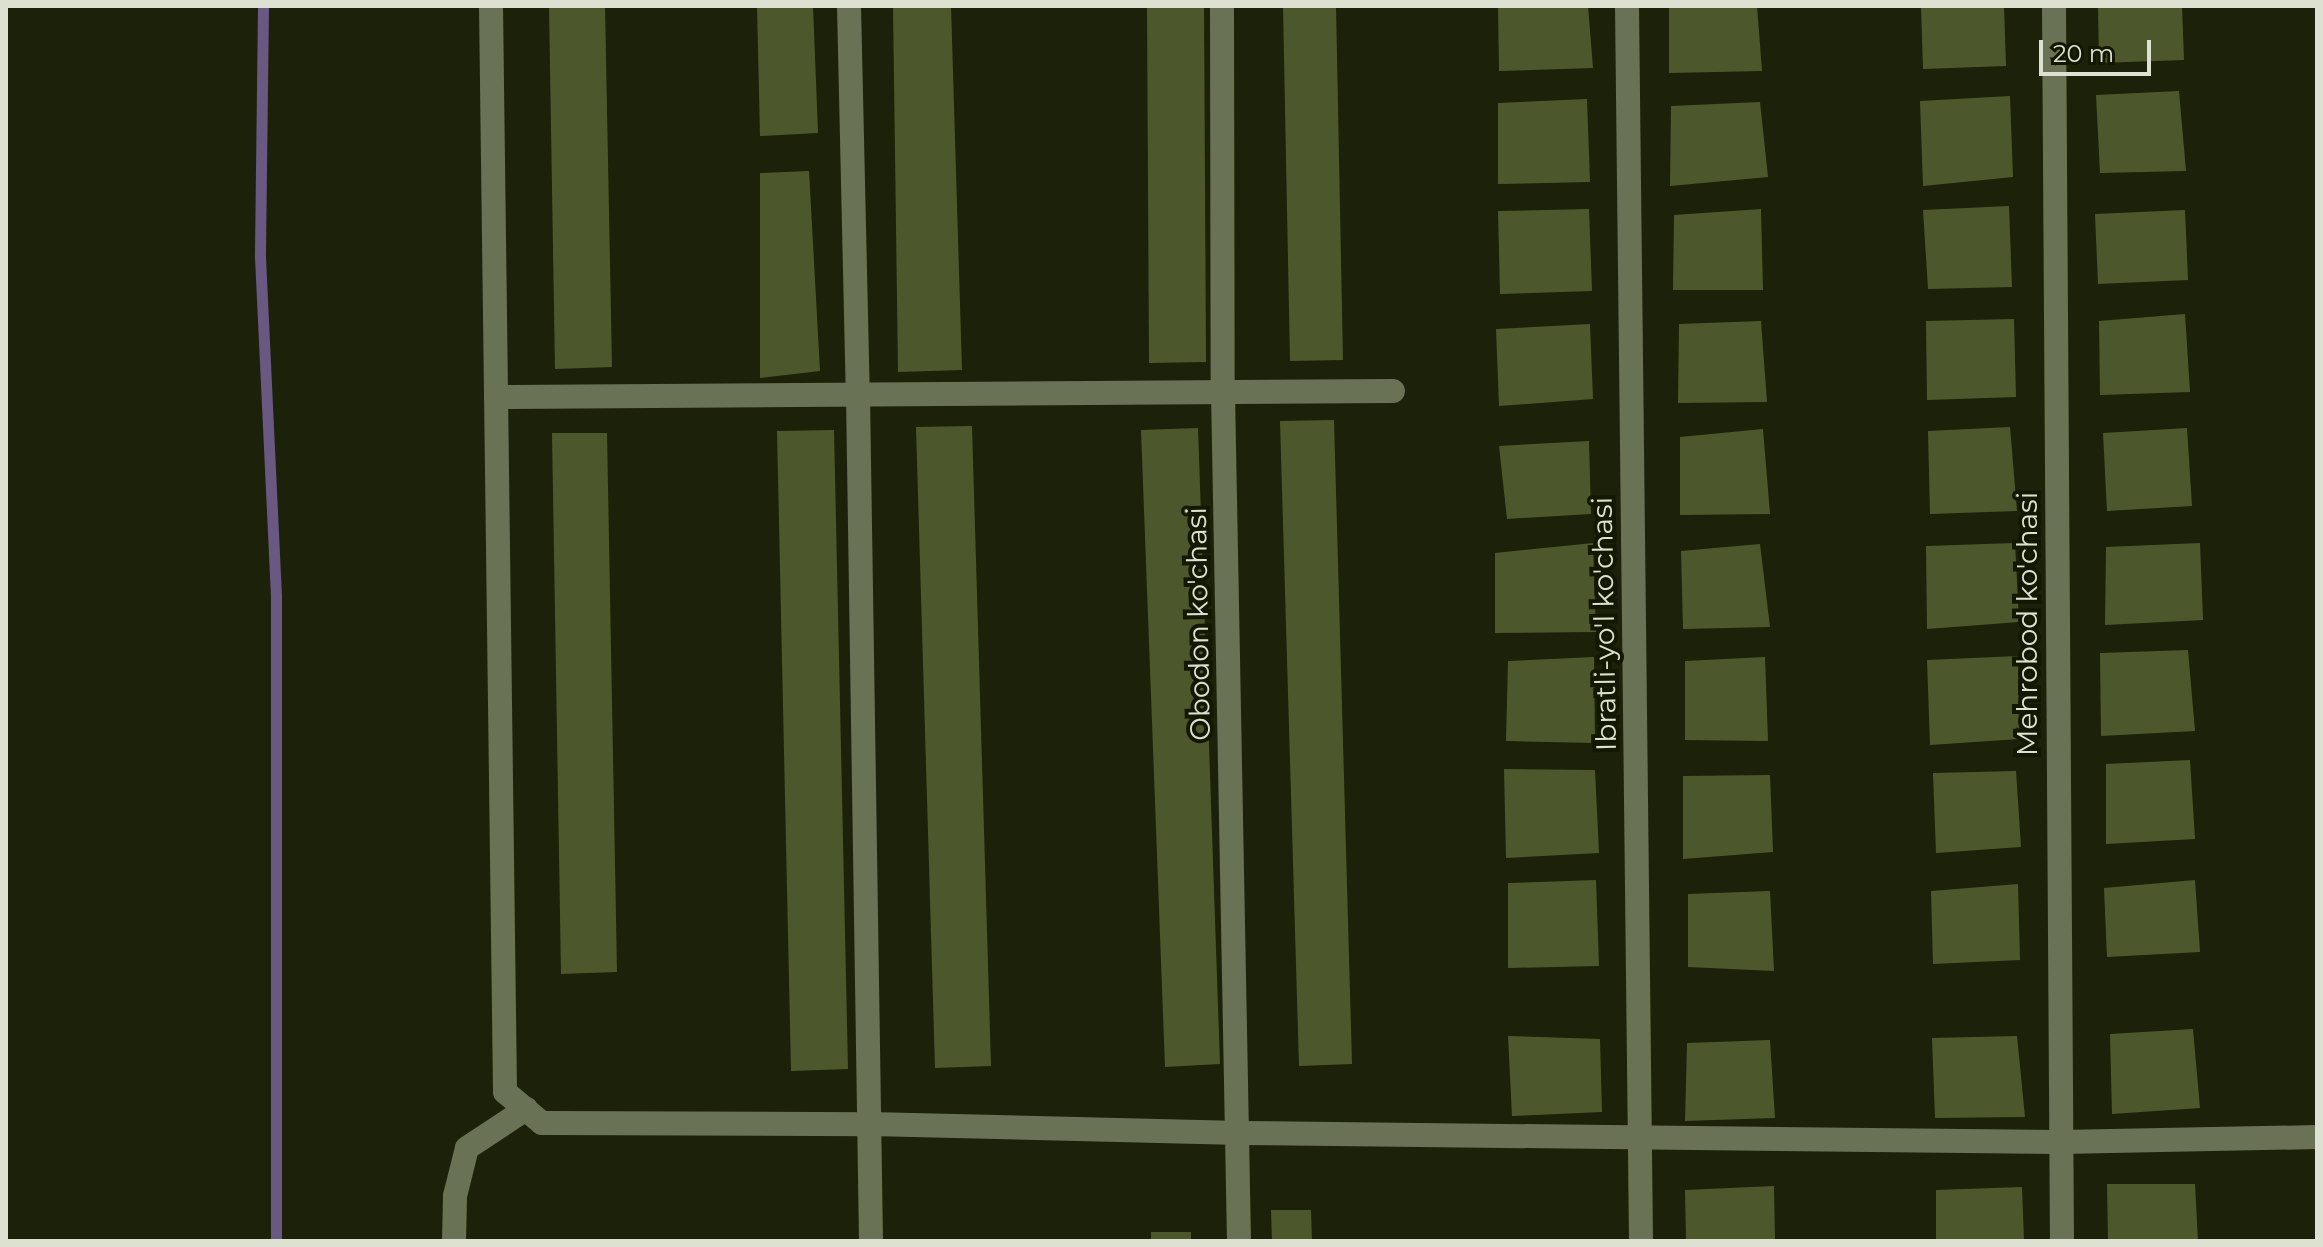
<!DOCTYPE html>
<style>
body{margin:0}
#map{position:relative;width:2323px;height:1247px;overflow:hidden;background:#1b2209;font-family:Montserrat,sans-serif}
div>[style]{position:absolute}
.stream>*{height:11px;margin:-5.5px;padding:0 5.5px;transform-origin:5.5px;border-radius:5.5px;background:#695881}
.building>*{inset:0;background:#4c582c}
.minor>*{height:24px;margin:-12px;padding:0 12px;transform-origin:12px;border-radius:12px;background:#6a7256}
span{translate:-50% -50%;white-space:nowrap;text-align:center;line-height:1.15;-webkit-text-stroke:8px #121802;paint-order:stroke}
.street-label{font-size:28px;color:#dce1d2}
.frame{position:absolute;inset:0;border:8px solid #dce1d2;pointer-events:none}
.scale{position:absolute;left:2039px;top:40px;width:112px;height:36px;box-sizing:border-box;border:4px solid #dce1d2;border-top:0;padding-left:10px;font-size:24px;line-height:28px;white-space:nowrap;color:#dce1d2;-webkit-text-stroke:6px #121802;paint-order:stroke}
</style>
<div id="map">
<div class="stream">
<div style="left:263px;top:6px;width:251px;rotate:90.7deg"></div>
<div style="left:260px;top:257px;width:339px;rotate:87.3deg"></div>
<div style="left:276px;top:596px;width:645px;rotate:90deg"></div>
</div>
<div class="building">
<div style="clip-path:polygon(549px 6px,605px 6px,612px 367px,555px 369px)"></div>
<div style="clip-path:polygon(757px 6px,813px 6px,818px 133px,760px 136px)"></div>
<div style="clip-path:polygon(893px 6px,951px 6px,962px 370px,898px 372px)"></div>
<div style="clip-path:polygon(1147px 6px,1204px 6px,1206px 362px,1149px 363px)"></div>
<div style="clip-path:polygon(1283px 6px,1336px 6px,1343px 360px,1290px 361px)"></div>
<div style="clip-path:polygon(1498px 6px,1588px 6px,1593px 68px,1499px 71px)"></div>
<div style="clip-path:polygon(1669px 6px,1757px 6px,1762px 71px,1669px 73px)"></div>
<div style="clip-path:polygon(1921px 6px,2004px 6px,2006px 66px,1923px 69px)"></div>
<div style="clip-path:polygon(2098px 6px,2182px 6px,2184px 60px,2099px 63px)"></div>
<div style="clip-path:polygon(2179px 91px,2186px 171px,2100px 173px,2096px 95px)"></div>
<div style="clip-path:polygon(2010px 96px,2013px 177px,1923px 186px,1920px 101px)"></div>
<div style="clip-path:polygon(1587px 99px,1590px 182px,1498px 184px,1498px 103px)"></div>
<div style="clip-path:polygon(1760px 102px,1768px 177px,1670px 186px,1671px 106px)"></div>
<div style="clip-path:polygon(809px 171px,820px 371px,760px 378px,760px 173px)"></div>
<div style="clip-path:polygon(2009px 206px,2012px 287px,1928px 289px,1923px 210px)"></div>
<div style="clip-path:polygon(1589px 209px,1592px 291px,1500px 294px,1498px 211px)"></div>
<div style="clip-path:polygon(1761px 209px,1763px 290px,1673px 290px,1674px 215px)"></div>
<div style="clip-path:polygon(2185px 210px,2188px 280px,2098px 284px,2095px 214px)"></div>
<div style="clip-path:polygon(2185px 314px,2190px 392px,2100px 395px,2099px 321px)"></div>
<div style="clip-path:polygon(2014px 319px,2016px 397px,1927px 400px,1926px 321px)"></div>
<div style="clip-path:polygon(1761px 321px,1767px 402px,1678px 403px,1679px 324px)"></div>
<div style="clip-path:polygon(1590px 324px,1593px 399px,1499px 406px,1496px 329px)"></div>
<div style="clip-path:polygon(1334px 420px,1352px 1064px,1299px 1066px,1280px 421px)"></div>
<div style="clip-path:polygon(972px 426px,991px 1066px,935px 1068px,916px 427px)"></div>
<div style="clip-path:polygon(2010px 427px,2017px 511px,1930px 514px,1928px 431px)"></div>
<div style="clip-path:polygon(1198px 428px,1220px 1064px,1165px 1067px,1141px 430px)"></div>
<div style="clip-path:polygon(2187px 428px,2192px 506px,2107px 511px,2103px 433px)"></div>
<div style="clip-path:polygon(1763px 429px,1770px 514px,1680px 515px,1680px 437px)"></div>
<div style="clip-path:polygon(834px 430px,848px 1069px,791px 1071px,777px 431px)"></div>
<div style="clip-path:polygon(552px 433px,607px 433px,617px 972px,561px 974px)"></div>
<div style="clip-path:polygon(1589px 441px,1591px 514px,1507px 519px,1499px 446px)"></div>
<div style="clip-path:polygon(1593px 543px,1596px 632px,1495px 633px,1495px 553px)"></div>
<div style="clip-path:polygon(2015px 543px,2019px 622px,1927px 629px,1926px 546px)"></div>
<div style="clip-path:polygon(2200px 543px,2203px 620px,2105px 625px,2106px 547px)"></div>
<div style="clip-path:polygon(1760px 544px,1770px 627px,1683px 629px,1681px 551px)"></div>
<div style="clip-path:polygon(2188px 650px,2195px 731px,2101px 736px,2100px 653px)"></div>
<div style="clip-path:polygon(2018px 656px,2019px 739px,1930px 745px,1927px 660px)"></div>
<div style="clip-path:polygon(1594px 657px,1595px 743px,1506px 741px,1508px 661px)"></div>
<div style="clip-path:polygon(1765px 657px,1768px 741px,1685px 740px,1685px 661px)"></div>
<div style="clip-path:polygon(2190px 760px,2195px 839px,2106px 844px,2106px 764px)"></div>
<div style="clip-path:polygon(1504px 769px,1595px 770px,1599px 853px,1506px 858px)"></div>
<div style="clip-path:polygon(2016px 771px,2021px 847px,1936px 853px,1933px 773px)"></div>
<div style="clip-path:polygon(1770px 775px,1773px 852px,1683px 859px,1683px 776px)"></div>
<div style="clip-path:polygon(1596px 880px,1599px 966px,1508px 968px,1508px 883px)"></div>
<div style="clip-path:polygon(2195px 880px,2200px 952px,2107px 957px,2104px 888px)"></div>
<div style="clip-path:polygon(2018px 884px,2020px 960px,1933px 964px,1931px 891px)"></div>
<div style="clip-path:polygon(1770px 891px,1774px 971px,1688px 967px,1688px 894px)"></div>
<div style="clip-path:polygon(2193px 1029px,2200px 1108px,2112px 1114px,2110px 1034px)"></div>
<div style="clip-path:polygon(1508px 1036px,1600px 1039px,1602px 1112px,1512px 1116px)"></div>
<div style="clip-path:polygon(2017px 1036px,2025px 1117px,1935px 1118px,1932px 1038px)"></div>
<div style="clip-path:polygon(1770px 1040px,1775px 1118px,1685px 1121px,1687px 1043px)"></div>
<div style="clip-path:polygon(2107px 1184px,2195px 1184px,2198px 1241px,2108px 1241px)"></div>
<div style="clip-path:polygon(1774px 1186px,1775px 1241px,1686px 1241px,1685px 1190px)"></div>
<div style="clip-path:polygon(2022px 1187px,2024px 1241px,1936px 1241px,1936px 1190px)"></div>
<div style="clip-path:polygon(1271px 1210px,1311px 1210px,1312px 1241px,1272px 1241px)"></div>
<div style="clip-path:polygon(1151px 1232px,1191px 1232px,1191px 1241px,1151px 1241px)"></div>
</div>
<div class="minor">
<div style="left:491px;top:6px;width:1086px;rotate:89.26deg"></div>
<div style="left:505px;top:1092px;width:48px;rotate:40deg"></div>
<div style="left:542px;top:1123px;width:328px;rotate:0.2deg"></div>
<div style="left:870px;top:1124px;width:370px;rotate:1.4deg"></div>
<div style="left:1240px;top:1133px;width:820px;rotate:0.63deg"></div>
<div style="left:2060px;top:1142px;width:257px;rotate:-1.1deg"></div>
<div style="left:849px;top:6px;width:389px;rotate:88.7deg"></div>
<div style="left:858px;top:395px;width:846px;rotate:89.12deg"></div>
<div style="left:1222px;top:6px;width:387px;rotate:89.9deg"></div>
<div style="left:1223px;top:393px;width:848px;rotate:88.92deg"></div>
<div style="left:1627px;top:6px;width:1235px;rotate:89.35deg"></div>
<div style="left:2054px;top:6px;width:1235px;rotate:89.63deg"></div>
<div style="left:496px;top:397px;width:897px;rotate:-0.38deg"></div>
<div style="left:454px;top:1241px;width:45px;rotate:-88.7deg"></div>
<div style="left:455px;top:1196px;width:49px;rotate:-76deg"></div>
<div style="left:467px;top:1148px;width:71px;rotate:-33.5deg"></div>
</div>
<div class="street-label">
<span style="left:1198px;top:624px;rotate:-91deg">Obodon ko'chasi</span>
<span style="left:1604px;top:624px;rotate:-91deg">Ibratli-yo'l ko'chasi</span>
<span style="left:2027px;top:624px;rotate:-90deg">Mehrobod ko'chasi</span>
</div>
<div class="frame"></div>
<div class="scale">20 m</div>
</div>
